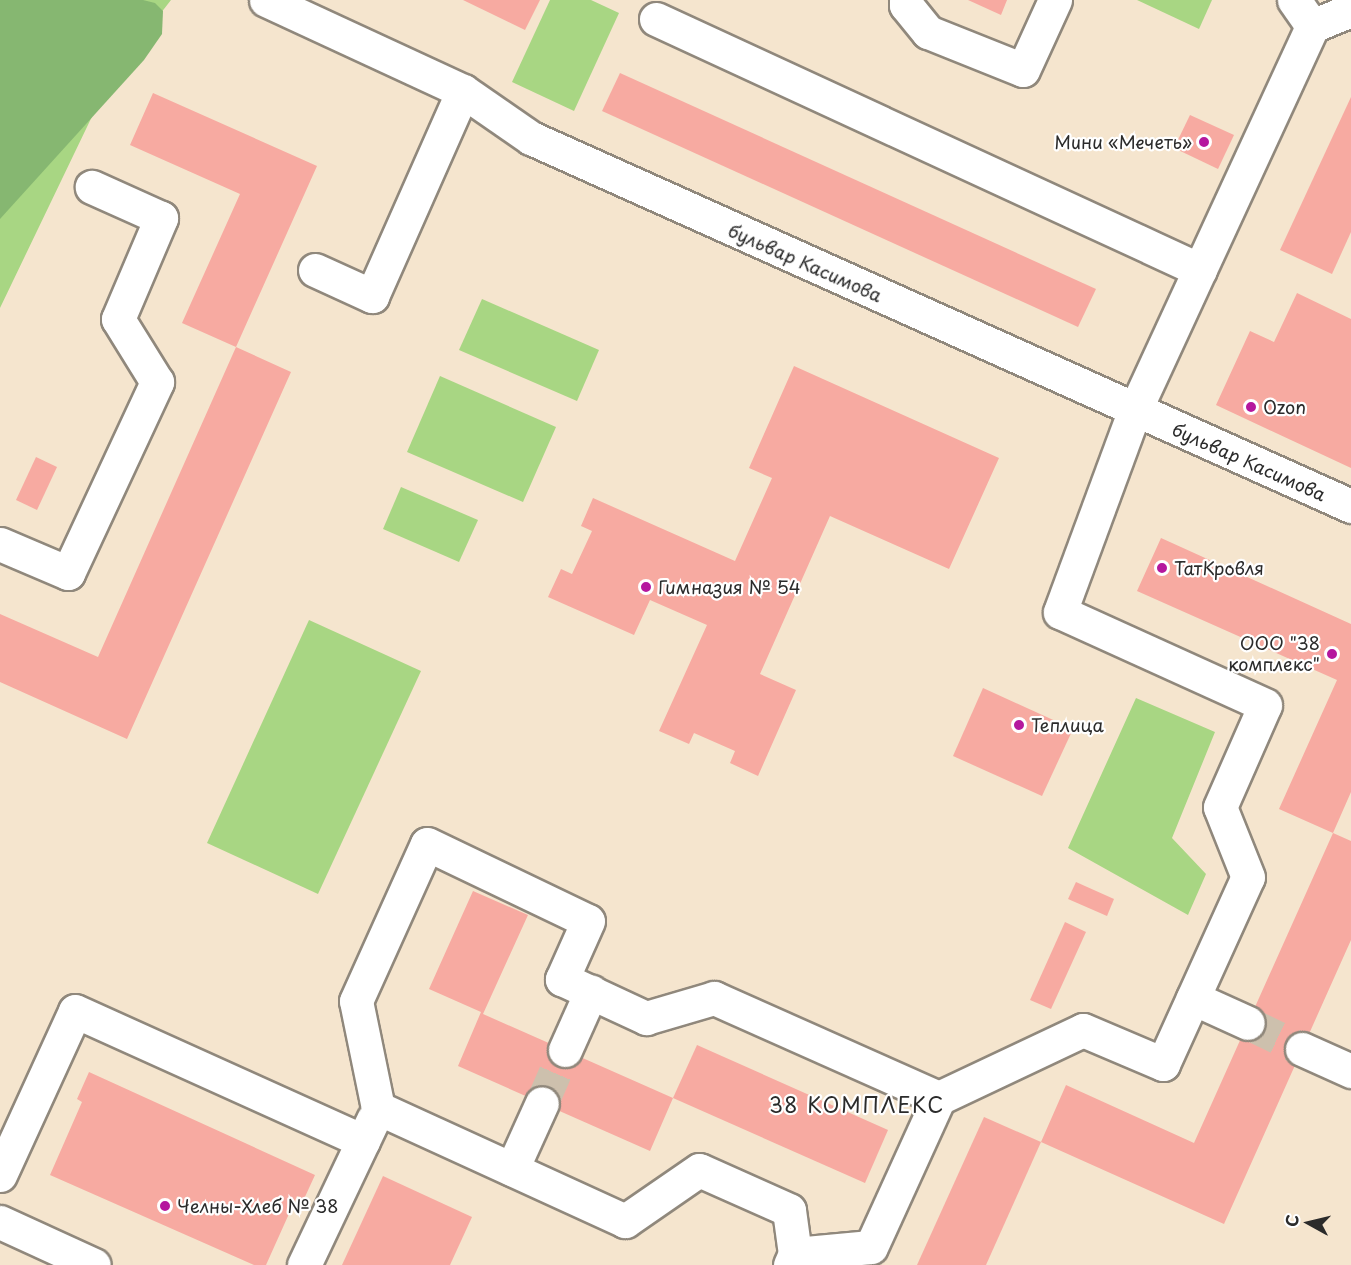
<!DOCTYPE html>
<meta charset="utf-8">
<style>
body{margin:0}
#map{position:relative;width:1351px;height:1265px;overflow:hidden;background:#f5e5ce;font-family:"Playpen Sans",sans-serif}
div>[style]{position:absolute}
.green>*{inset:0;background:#a8d683}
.forest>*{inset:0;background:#86b771}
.building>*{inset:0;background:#f7aaa1}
.minor-tunnel>*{height:33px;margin-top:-16.5px;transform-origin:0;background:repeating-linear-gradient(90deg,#cdc0ad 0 33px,transparent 0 49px)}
.roads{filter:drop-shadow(2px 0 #90887c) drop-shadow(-2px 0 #90887c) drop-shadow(0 2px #90887c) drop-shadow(0 -2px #90887c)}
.minor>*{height:33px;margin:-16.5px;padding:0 16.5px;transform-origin:16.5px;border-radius:16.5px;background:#fff}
.dots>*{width:16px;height:16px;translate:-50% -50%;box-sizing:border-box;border:3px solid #fff;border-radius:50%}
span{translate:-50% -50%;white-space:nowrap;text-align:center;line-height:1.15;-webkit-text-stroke:4.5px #fff;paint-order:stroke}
.poi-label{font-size:18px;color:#2b2b2b}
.right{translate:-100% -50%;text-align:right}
.left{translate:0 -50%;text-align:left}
.street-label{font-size:18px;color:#2b2b2b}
.quarter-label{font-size:21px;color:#2b2b2b;letter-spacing:1.5px}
.north{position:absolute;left:1279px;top:1193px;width:60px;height:60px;-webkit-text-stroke:4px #fff;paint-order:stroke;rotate:278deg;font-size:16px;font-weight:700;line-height:24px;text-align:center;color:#2b2b2b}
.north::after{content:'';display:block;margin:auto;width:21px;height:27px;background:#2b2b2b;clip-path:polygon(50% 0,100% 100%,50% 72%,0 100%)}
</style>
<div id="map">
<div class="green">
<div style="clip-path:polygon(0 0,171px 0,111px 77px,0 308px)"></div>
<div style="clip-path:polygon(550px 0,591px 0,619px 13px,574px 111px,512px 82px)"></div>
<div style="clip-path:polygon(1137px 0,1212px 0,1199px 29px)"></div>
<div style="clip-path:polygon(482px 299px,599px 350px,577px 401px,459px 350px)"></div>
<div style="clip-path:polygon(440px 376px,556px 427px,523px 502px,407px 452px)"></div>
<div style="clip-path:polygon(401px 487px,478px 520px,459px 562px,383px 529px)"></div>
<div style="clip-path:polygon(309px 620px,421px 671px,318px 894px,207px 843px)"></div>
<div style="clip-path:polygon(1136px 698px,1215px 732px,1172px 838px,1206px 874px,1188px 915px,1068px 848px)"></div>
</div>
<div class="forest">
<div style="clip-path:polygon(0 0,143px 0,155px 3px,163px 11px,162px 34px,144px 60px,0 219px)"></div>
</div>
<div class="building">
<div style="clip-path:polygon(463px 0,540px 0,525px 30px)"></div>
<div style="clip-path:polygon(968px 0,1007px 0,1001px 15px)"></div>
<div style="clip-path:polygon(620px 73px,1096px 289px,1078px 327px,602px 111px)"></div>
<div style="clip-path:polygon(153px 93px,317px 166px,236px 347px,291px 372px,127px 739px,0 682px,0 614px,98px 657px,236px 347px,182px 323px,240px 194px,130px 145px)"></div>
<div style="clip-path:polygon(1351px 97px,1351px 232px,1332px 274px,1280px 250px)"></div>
<div style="clip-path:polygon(1190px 115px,1234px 135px,1218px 169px,1174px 148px)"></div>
<div style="clip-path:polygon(1297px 293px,1351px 319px,1351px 468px,1216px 405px,1250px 331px,1274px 342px)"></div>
<div style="clip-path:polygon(794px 366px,999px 458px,949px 569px,830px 516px,760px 674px,796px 690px,758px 776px,730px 763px,735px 751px,694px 733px,689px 744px,659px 731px,707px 625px,650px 600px,634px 635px,548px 597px,561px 569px,572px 574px,592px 531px,581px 526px,593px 498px,735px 561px,772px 478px,749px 468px)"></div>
<div style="clip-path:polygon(36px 457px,57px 467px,37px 510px,16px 500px)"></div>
<div style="clip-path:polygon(1161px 538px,1351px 624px,1351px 792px,1333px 833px,1279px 809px,1337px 680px,1137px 591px)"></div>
<div style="clip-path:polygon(983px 688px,1073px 729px,1042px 796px,953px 756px)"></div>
<div style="clip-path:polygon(1333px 833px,1351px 841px,1351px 940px,1224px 1224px,1041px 1142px,1066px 1085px,1194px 1143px)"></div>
<div style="clip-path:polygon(1076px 882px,1114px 899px,1107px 916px,1068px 899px)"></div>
<div style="clip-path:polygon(473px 891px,528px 915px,483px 1014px,673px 1098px,650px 1151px,458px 1066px,481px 1012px,429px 989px)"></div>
<div style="clip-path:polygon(1065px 922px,1086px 932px,1051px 1009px,1030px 1000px)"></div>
<div style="clip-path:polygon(697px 1045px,888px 1130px,865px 1183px,673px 1098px)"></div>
<div style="clip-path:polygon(89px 1072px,315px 1175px,304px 1199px,297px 1196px,266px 1265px,254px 1265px,50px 1175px,82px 1102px,77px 1099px)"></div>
<div style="clip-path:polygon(984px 1117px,1041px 1142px,986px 1265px,917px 1265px)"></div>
<div style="clip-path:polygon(383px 1176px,472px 1217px,450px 1265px,342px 1265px)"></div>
</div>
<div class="minor-tunnel">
<div style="left:1248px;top:1023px;width:60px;rotate:25.7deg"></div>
<div style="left:542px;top:1103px;width:58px;rotate:-66.5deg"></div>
</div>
<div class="roads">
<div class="minor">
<div style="left:266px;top:0;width:217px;rotate:24.8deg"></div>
<div style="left:463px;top:91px;width:83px;rotate:34.7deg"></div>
<div style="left:531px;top:138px;width:899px;rotate:24.17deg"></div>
<div style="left:906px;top:0;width:5px;rotate:90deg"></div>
<div style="left:906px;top:5px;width:35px;rotate:51deg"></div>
<div style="left:928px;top:32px;width:102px;rotate:21.8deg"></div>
<div style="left:1023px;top:70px;width:77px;rotate:-65.4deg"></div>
<div style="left:1294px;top:0;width:32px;rotate:55deg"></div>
<div style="left:656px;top:19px;width:599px;rotate:24.77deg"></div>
<div style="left:315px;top:270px;width:63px;rotate:24.5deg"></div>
<div style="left:372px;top:296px;width:224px;rotate:-66.1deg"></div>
<div style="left:0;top:544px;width:74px;rotate:23.1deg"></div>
<div style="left:68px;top:573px;width:211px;rotate:-65deg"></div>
<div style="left:157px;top:382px;width:74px;rotate:-121.8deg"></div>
<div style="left:118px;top:319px;width:110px;rotate:-66.9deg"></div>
<div style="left:161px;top:218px;width:76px;rotate:-155.8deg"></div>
<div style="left:1193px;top:998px;width:60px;rotate:24.4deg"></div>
<div style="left:1302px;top:1049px;width:54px;rotate:24.2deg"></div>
<div style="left:565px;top:1050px;width:64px;rotate:-65.9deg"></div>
<div style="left:512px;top:1169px;width:72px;rotate:-65.6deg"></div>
<div style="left:0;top:1175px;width:180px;rotate:-65.4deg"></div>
<div style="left:75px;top:1011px;width:316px;rotate:24.3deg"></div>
<div style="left:0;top:1222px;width:103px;rotate:24.6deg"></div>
<div style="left:795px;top:1254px;width:44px;rotate:-97.8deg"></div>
<div style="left:789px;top:1210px;width:98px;rotate:-156deg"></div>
<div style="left:699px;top:1170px;width:90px;rotate:145.4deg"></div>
<div style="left:625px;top:1221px;width:272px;rotate:-155.4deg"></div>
<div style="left:378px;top:1108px;width:109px;rotate:-101.6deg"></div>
<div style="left:356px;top:1001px;width:172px;rotate:-65.7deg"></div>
<div style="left:427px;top:844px;width:178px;rotate:25.6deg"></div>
<div style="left:588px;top:921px;width:64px;rotate:114.1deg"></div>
<div style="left:562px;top:979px;width:93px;rotate:24.9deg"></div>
<div style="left:646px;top:1018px;width:71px;rotate:-16.4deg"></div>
<div style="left:714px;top:998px;width:246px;rotate:24deg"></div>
<div style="left:304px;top:1265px;width:161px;rotate:-64.6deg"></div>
<div style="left:790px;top:1265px;width:12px;rotate:-66deg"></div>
<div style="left:795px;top:1254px;width:76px;rotate:-5.3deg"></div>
<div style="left:871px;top:1247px;width:164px;rotate:-65.5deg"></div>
<div style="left:939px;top:1098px;width:159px;rotate:-25.3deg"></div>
<div style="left:1083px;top:1030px;width:87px;rotate:23deg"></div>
<div style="left:1163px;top:1064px;width:205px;rotate:-65.6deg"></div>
<div style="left:1248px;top:877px;width:75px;rotate:-111.8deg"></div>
<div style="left:1220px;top:807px;width:111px;rotate:-66.2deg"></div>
<div style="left:1265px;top:705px;width:225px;rotate:-155.6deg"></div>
<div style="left:1060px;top:612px;width:213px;rotate:-69.7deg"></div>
<div style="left:1134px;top:412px;width:425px;rotate:-65.2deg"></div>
<div style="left:1312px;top:26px;width:42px;rotate:-22.3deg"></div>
</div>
</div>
<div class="dots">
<div style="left:1204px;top:142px;background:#b5179e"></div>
<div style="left:1251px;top:407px;background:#b5179e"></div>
<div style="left:1162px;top:568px;background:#b5179e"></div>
<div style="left:646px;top:587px;background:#b5179e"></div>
<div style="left:1332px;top:654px;background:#b5179e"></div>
<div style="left:1019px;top:725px;background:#b5179e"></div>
<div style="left:165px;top:1206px;background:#b5179e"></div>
</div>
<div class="poi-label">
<span class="right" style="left:1192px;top:142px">Мини «Мечеть»</span>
<span class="left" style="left:1263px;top:407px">Ozon</span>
<span class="left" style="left:1174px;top:568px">ТатКровля</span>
<span class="left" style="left:658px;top:587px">Гимназия № 54</span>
<span class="right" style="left:1320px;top:654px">ООО "38<br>комплекс"</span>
<span class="left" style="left:1031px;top:725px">Теплица</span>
<span class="left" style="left:177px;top:1206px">Челны-Хлеб № 38</span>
</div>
<div class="street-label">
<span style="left:805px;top:263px;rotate:24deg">бульвар Касимова</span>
<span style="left:1249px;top:462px;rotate:24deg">бульвар Касимова</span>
</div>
<div class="quarter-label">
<span style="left:857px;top:1104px">38 КОМПЛЕКС</span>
</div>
<div class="north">С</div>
</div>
